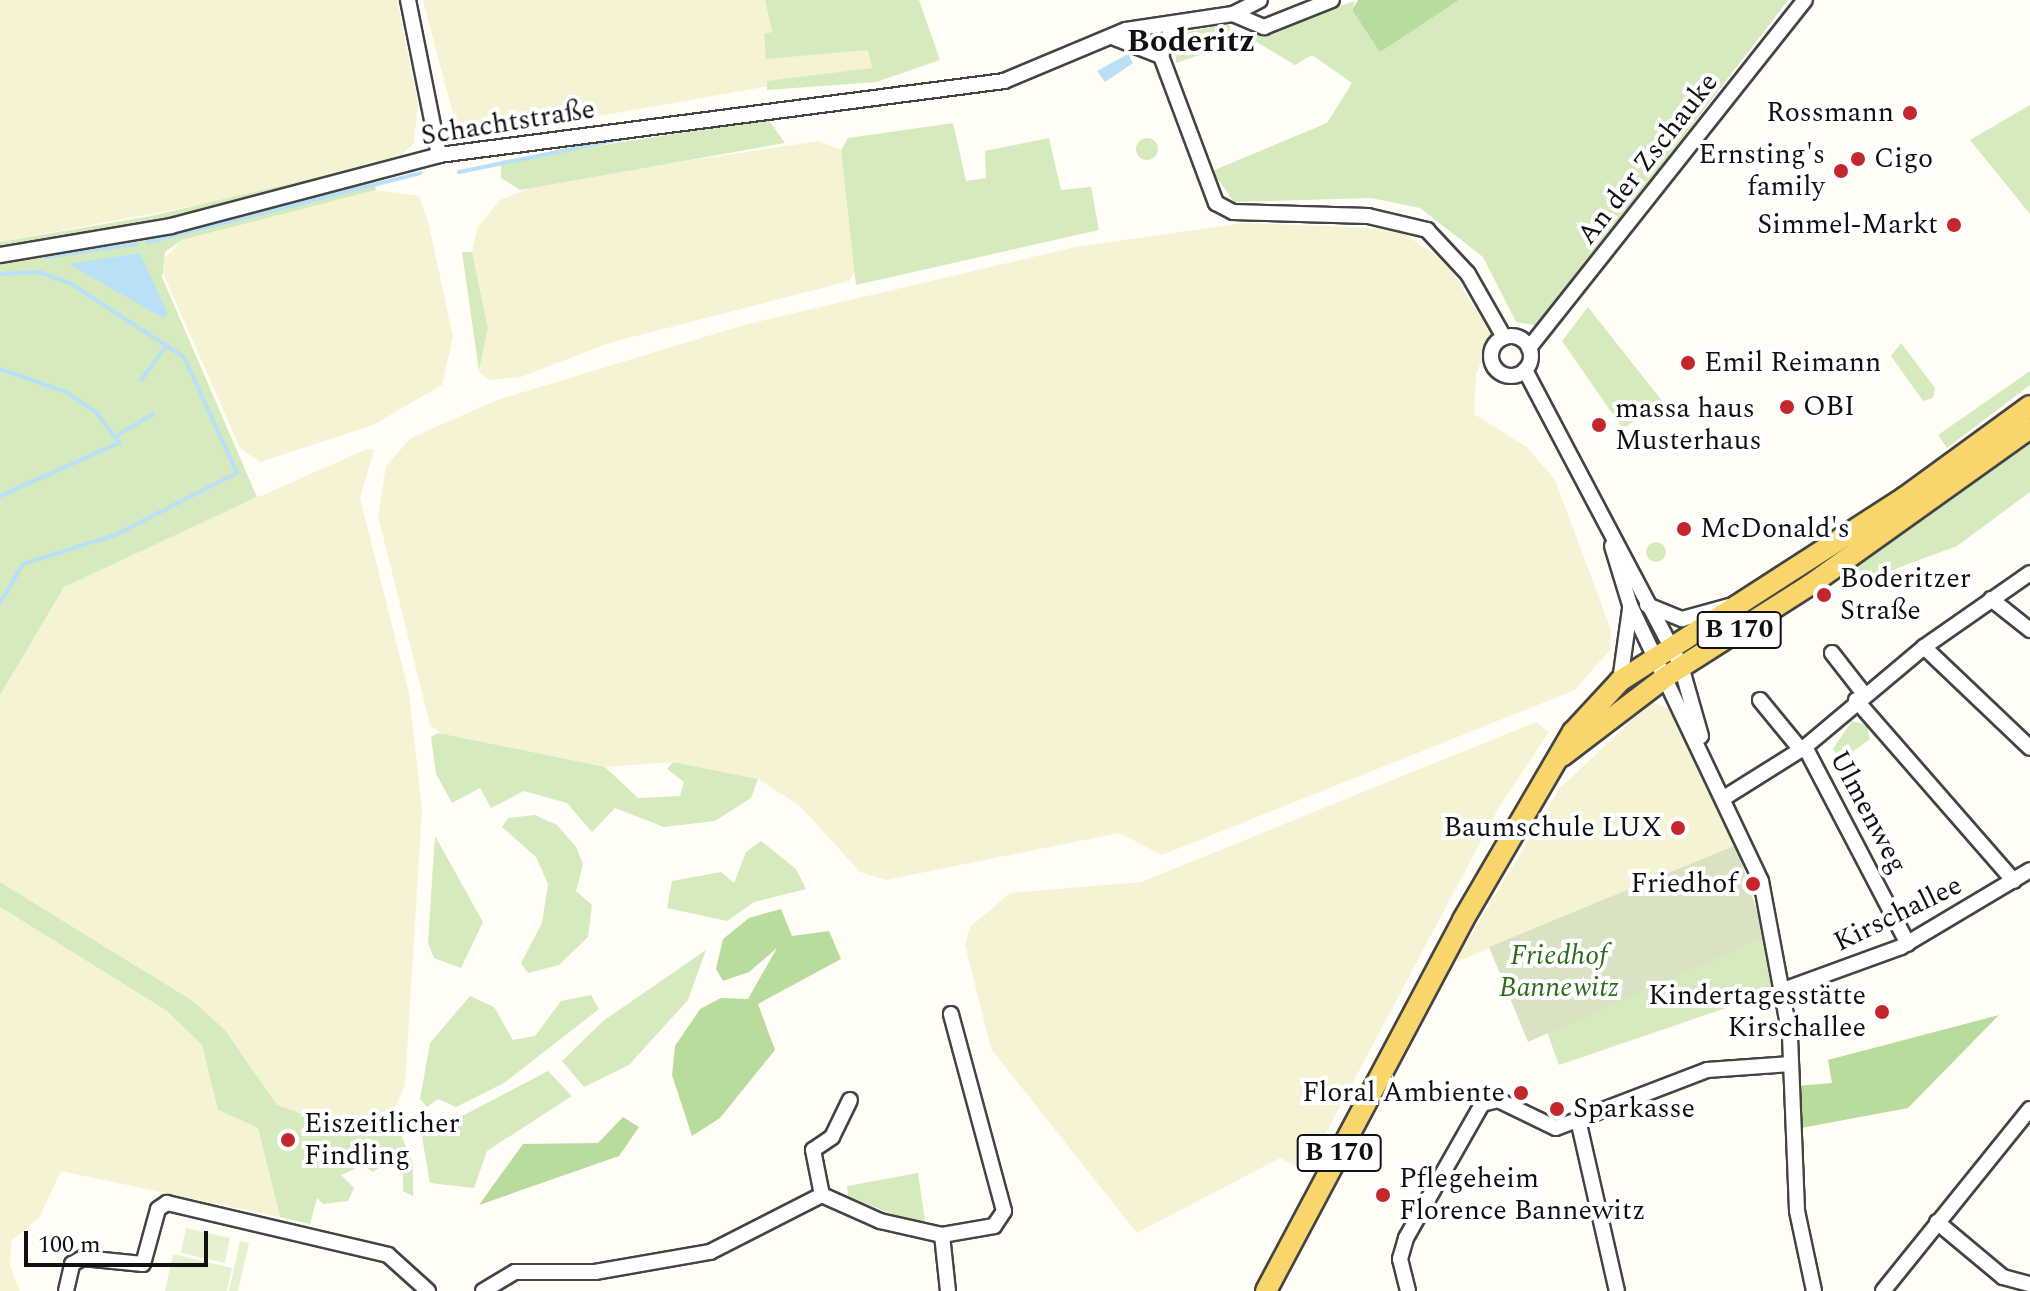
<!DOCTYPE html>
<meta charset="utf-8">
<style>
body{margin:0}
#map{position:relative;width:2030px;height:1291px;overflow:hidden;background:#fffdf5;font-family:Spectral,serif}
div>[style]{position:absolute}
.farmland>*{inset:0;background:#f6f3d4}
.green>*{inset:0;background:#d5ebbd}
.round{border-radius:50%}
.forest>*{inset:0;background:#b9dc9c}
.cemetery>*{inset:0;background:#d9e3c4}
.pitch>*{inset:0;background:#e6f2cf}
.water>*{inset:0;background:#b9e0f7}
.stream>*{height:4px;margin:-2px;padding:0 2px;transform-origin:2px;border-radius:2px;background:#b9e0f7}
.roads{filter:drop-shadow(2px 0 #444) drop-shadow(-2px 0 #444) drop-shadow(0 2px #444) drop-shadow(0 -2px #444)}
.minor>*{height:14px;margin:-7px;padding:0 7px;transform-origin:7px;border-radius:7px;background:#fff}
.minor>.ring{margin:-7px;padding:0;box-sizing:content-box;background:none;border:14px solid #fff;border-radius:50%}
.primary>*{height:20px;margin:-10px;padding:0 10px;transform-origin:10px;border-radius:10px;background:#f9d66b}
.dots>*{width:22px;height:22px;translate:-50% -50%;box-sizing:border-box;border:4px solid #fff;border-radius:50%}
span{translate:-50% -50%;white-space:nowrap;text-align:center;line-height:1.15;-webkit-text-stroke:8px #fff;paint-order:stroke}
.shield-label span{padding:2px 6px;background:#fff;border:2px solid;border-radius:6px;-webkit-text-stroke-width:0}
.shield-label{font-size:26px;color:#111;font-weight:700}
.poi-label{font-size:28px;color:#111}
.right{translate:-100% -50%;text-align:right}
.left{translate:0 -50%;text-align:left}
.street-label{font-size:28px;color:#111}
.park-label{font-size:28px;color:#2f6b1f;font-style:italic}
.quarter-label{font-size:32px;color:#111;font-weight:700}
.scale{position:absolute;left:24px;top:1231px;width:184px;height:36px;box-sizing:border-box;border:4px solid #111;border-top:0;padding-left:10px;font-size:24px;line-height:28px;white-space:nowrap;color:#111;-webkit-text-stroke:6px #fff;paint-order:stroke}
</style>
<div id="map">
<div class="farmland">
<div style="clip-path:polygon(0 0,397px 0,418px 102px,414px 143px,399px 157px,230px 199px,0 242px)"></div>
<div style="clip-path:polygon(423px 0,765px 0,772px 33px,869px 50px,872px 68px,485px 136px,462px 132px,455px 122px)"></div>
<div style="clip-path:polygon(819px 141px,841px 150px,856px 270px,849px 281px,609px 343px,521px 377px,488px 380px,479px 371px,488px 328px,472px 252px,477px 228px,500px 200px,546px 182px)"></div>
<div style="clip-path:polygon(376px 190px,419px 196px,428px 221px,453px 337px,442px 385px,373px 425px,260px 462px,240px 448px,159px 264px,182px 240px)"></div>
<div style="clip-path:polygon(1244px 223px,1397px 229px,1446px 262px,1491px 334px,1476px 375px,1474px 414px,1527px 447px,1555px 480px,1611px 630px,1610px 650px,1575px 690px,1162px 855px,1119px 833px,886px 880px,860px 872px,800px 806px,758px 779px,673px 762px,605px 767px,450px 739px,430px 725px,378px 516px,386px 466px,411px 438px,497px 400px,744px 325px,1075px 247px)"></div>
<div style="clip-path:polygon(367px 449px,374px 450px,360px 498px,409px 692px,422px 809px,405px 1085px,392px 1114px,345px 1129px,277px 1105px,225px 1030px,193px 1001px,0 882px,0 695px,53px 598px,75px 578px)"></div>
<div style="clip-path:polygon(1652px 702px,1675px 711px,1736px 845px,1454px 963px,1560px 788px)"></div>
<div style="clip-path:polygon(1536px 722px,1549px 732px,1499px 807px,1306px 1171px,1280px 1158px,1137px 1233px,991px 1049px,965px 945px,970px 927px,1010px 893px,1141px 882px)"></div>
<div style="clip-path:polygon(0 907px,167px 1011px,202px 1045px,218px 1110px,258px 1128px,280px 1217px,61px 1171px,39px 1218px,12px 1240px,10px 1266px,20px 1291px,0 1291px)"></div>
</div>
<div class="green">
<div style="clip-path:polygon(765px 0,919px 0,940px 60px,876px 82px,767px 90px,767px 81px,872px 68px,868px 50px,766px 59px,764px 34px,772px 32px)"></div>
<div style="clip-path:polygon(1459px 0,1788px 0,1538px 326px,1516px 322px,1483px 257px,1420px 208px,1371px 198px,1234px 202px,1212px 171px,1327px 123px,1352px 83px,1312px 55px,1295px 65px,1248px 37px,1355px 1px,1352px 10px,1380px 51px)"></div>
<div style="clip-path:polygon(1229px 24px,1232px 35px,1214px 50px,1176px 63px,1177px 34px)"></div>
<div style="clip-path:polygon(2030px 105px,2030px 214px,1970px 140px)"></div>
<div style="clip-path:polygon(768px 119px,785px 143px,520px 190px,501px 178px,501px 161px)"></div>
<div style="clip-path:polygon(953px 123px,966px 181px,986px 178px,985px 151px,1049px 138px,1061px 190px,1091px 187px,1099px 230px,856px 285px,841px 150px,848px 138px)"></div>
<div class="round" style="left:1136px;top:138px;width:22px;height:22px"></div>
<div style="clip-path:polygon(369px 165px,376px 190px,182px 240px,165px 252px,162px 277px,257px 497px,64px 587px,0 695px,0 242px,151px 216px)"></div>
<div style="clip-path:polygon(462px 252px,472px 252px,488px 328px,479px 371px)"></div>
<div style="clip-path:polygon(1588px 307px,1662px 401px,1623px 429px,1562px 341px)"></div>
<div style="clip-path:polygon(1901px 343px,1935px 388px,1933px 398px,1923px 401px,1891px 356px)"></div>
<div style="clip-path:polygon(2030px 371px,2030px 385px,1947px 448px,1938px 435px)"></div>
<div style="clip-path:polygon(2030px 439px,2030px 492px,1957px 546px,1852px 585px,1840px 580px,1866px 553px)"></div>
<div class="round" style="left:1646px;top:542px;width:20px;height:20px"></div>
<div style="clip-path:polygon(1852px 721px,1867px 725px,1870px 739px,1841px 760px,1833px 749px)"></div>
<div style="clip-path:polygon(438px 733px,605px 767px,638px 798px,680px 796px,684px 782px,667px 769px,673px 762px,758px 779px,751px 798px,715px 821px,664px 827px,615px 808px,592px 832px,567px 803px,524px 791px,491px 808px,480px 788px,452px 803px,436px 774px,431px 737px)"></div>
<div style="clip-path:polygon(535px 815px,557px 825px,576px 847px,583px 864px,576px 891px,592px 905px,588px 937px,559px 965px,528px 973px,521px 963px,542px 923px,548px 884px,536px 857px,502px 827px,508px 818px)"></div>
<div style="clip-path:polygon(435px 836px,483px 922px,461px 968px,434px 958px,428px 943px)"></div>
<div style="clip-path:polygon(761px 841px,796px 869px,806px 889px,754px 902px,727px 921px,667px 908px,672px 881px,721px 872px,734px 883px,746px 852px)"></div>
<div style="clip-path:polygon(0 882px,193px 1001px,225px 1030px,277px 1105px,345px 1129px,392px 1114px,413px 1163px,413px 1196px,403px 1191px,403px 1164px,391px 1159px,373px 1172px,363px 1165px,341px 1175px,354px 1188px,348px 1201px,323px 1204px,317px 1198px,310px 1224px,280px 1217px,258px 1128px,218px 1110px,202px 1045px,167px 1011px,0 907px)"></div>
<div style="clip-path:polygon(1765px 937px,1776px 991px,1559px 1065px,1547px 1032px)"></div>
<div style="clip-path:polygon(706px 950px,688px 1000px,629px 1065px,584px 1087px,562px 1061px,603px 1021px)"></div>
<div style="clip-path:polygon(591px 995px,599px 1009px,504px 1083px,456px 1107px,438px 1099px,427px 1107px,420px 1099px,430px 1043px,470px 996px,494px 1007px,513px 1040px,535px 1036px,561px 1001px)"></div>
<div style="clip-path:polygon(548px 1071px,572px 1096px,487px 1151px,474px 1188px,430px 1183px,422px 1137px)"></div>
<div style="clip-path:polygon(918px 1173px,926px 1228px,848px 1196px,847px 1186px)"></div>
</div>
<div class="forest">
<div style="clip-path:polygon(1358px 0,1459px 0,1380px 52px,1352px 10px)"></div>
<div style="clip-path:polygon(781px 909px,792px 936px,829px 931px,841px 959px,758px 1004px,775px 1050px,720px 1118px,692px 1136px,672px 1075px,675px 1046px,700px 1009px,721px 998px,748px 999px,777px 948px,749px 972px,723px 981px,716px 969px,723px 939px,749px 918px)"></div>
<div style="clip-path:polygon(1999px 1015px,1908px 1108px,1796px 1129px,1797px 1086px,1832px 1083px,1828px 1060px)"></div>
<div style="clip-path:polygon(623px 1117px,639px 1127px,619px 1156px,479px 1205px,523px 1144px,598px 1143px)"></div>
</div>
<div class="cemetery">
<div style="clip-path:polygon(1736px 845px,1765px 937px,1528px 1042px,1489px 947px)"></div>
</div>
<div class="pitch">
<div style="clip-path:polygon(186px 1228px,230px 1238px,225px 1263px,181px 1253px)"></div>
<div style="clip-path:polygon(240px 1241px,249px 1243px,238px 1291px,229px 1291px)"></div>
<div style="clip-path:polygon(173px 1254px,232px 1268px,227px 1291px,165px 1291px)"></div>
</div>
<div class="water">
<div style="clip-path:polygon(1128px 54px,1133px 63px,1105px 82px,1097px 71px)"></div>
<div style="clip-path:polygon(140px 253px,168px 314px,163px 318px,69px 264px)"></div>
</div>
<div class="stream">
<div style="left:795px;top:115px;width:84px;rotate:-6.9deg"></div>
<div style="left:459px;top:172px;width:181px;rotate:-11.5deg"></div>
<div style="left:148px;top:242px;width:281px;rotate:-14.2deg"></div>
<div style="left:45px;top:257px;width:93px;rotate:-8deg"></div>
<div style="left:0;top:274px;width:39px;rotate:-3deg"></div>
<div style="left:39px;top:272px;width:33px;rotate:20deg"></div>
<div style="left:70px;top:283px;width:136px;rotate:33deg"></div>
<div style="left:184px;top:357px;width:128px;rotate:65.4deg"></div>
<div style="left:237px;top:473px;width:137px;rotate:153.1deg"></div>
<div style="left:115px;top:535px;width:96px;rotate:162.5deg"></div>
<div style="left:23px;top:564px;width:45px;rotate:120.5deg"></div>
<div style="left:0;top:369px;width:70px;rotate:19.2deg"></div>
<div style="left:66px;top:392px;width:36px;rotate:34deg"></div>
<div style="left:96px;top:412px;width:39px;rotate:53deg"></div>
<div style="left:119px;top:443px;width:130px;rotate:156deg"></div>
<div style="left:141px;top:380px;width:44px;rotate:-53.4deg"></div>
<div style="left:118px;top:435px;width:41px;rotate:-31deg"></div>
</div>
<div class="roads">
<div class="minor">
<div style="left:408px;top:0;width:158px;rotate:78.7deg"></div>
<div style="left:1233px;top:14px;width:34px;rotate:23deg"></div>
<div style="left:1264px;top:27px;width:73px;rotate:-21.7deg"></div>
<div style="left:1174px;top:23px;width:35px;rotate:112deg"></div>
<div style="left:1161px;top:56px;width:157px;rotate:69.5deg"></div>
<div style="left:1216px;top:203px;width:19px;rotate:28deg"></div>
<div style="left:1233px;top:212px;width:135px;rotate:1.7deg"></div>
<div style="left:1368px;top:216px;width:61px;rotate:13.3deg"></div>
<div style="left:1427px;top:230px;width:60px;rotate:47deg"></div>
<div style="left:1468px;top:274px;width:73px;rotate:60.3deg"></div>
<div style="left:1112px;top:37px;width:53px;rotate:21.2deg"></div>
<div style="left:0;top:255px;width:173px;rotate:-9.6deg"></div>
<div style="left:171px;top:226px;width:277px;rotate:-14.8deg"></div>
<div style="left:439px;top:155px;width:570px;rotate:-7.46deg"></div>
<div style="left:1004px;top:81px;width:132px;rotate:-22.7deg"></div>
<div style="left:1126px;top:30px;width:108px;rotate:-8.5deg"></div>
<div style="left:1233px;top:14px;width:30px;rotate:-27deg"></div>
<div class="ring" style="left:1491px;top:336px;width:26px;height:26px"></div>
<div style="left:1529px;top:348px;width:444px;rotate:-51.6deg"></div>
<div style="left:1525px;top:370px;width:335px;rotate:62.2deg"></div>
<div style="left:1681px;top:666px;width:73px;rotate:74.1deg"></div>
<div style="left:1612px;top:546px;width:62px;rotate:73deg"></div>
<div style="left:1630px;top:605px;width:306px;rotate:64.6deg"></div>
<div style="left:1761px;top:881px;width:158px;rotate:79.4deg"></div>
<div style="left:1790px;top:1036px;width:175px;rotate:87.7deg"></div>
<div style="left:1797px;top:1211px;width:82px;rotate:78deg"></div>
<div style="left:1991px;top:599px;width:50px;rotate:38.5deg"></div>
<div style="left:1647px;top:605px;width:38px;rotate:22deg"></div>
<div style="left:1682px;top:619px;width:49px;rotate:-15.5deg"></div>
<div style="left:1924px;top:647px;width:146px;rotate:43.6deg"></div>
<div style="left:1832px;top:653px;width:52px;rotate:52deg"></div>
<div style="left:1620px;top:681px;width:73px;rotate:-82.1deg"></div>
<div style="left:1760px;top:700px;width:65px;rotate:50.6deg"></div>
<div style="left:1856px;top:700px;width:240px;rotate:48.9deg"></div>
<div style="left:1805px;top:747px;width:222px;rotate:62.4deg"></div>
<div style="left:1727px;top:796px;width:92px;rotate:-32.1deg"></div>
<div style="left:1805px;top:747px;width:155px;rotate:-40deg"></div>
<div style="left:1924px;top:647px;width:129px;rotate:-34.9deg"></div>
<div style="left:1783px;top:990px;width:126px;rotate:-20deg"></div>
<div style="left:1901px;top:947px;width:150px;rotate:-30.8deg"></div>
<div style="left:1579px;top:1124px;width:171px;rotate:77.2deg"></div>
<div style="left:822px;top:1195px;width:46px;rotate:-101.3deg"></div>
<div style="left:813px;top:1150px;width:23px;rotate:-34deg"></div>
<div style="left:832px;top:1137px;width:41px;rotate:-64.1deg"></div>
<div style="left:1937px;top:1222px;width:86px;rotate:39.8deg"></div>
<div style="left:2003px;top:1277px;width:28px;rotate:15deg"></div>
<div style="left:942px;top:1235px;width:53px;rotate:-9.8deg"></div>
<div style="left:994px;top:1226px;width:18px;rotate:-56deg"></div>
<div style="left:1004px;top:1211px;width:204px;rotate:-105.1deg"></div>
<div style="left:66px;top:1291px;width:28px;rotate:-77deg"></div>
<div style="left:72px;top:1264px;width:13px;rotate:-29deg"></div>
<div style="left:83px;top:1258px;width:60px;rotate:5.7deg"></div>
<div style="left:143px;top:1264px;width:57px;rotate:-74.7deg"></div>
<div style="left:158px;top:1209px;width:11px;rotate:-34deg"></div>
<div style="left:167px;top:1203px;width:227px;rotate:13.2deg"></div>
<div style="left:388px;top:1255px;width:54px;rotate:42deg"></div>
<div style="left:483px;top:1291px;width:37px;rotate:-31deg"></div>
<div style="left:515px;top:1272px;width:80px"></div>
<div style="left:595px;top:1272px;width:117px;rotate:-9.9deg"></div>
<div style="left:710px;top:1252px;width:126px;rotate:-27deg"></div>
<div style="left:822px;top:1195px;width:64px;rotate:24.1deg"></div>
<div style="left:880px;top:1221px;width:64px;rotate:12.7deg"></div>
<div style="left:942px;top:1235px;width:56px;rotate:83.9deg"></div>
<div style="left:1408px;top:1291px;width:33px;rotate:-104deg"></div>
<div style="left:1400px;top:1259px;width:22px;rotate:-74deg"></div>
<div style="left:1406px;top:1238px;width:154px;rotate:-60.4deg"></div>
<div style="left:1482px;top:1104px;width:16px;rotate:-14deg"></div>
<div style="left:1498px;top:1100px;width:64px;rotate:25.8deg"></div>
<div style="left:1556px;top:1128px;width:162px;rotate:-21deg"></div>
<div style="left:1707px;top:1070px;width:84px;rotate:-4.1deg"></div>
<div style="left:1883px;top:1291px;width:234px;rotate:-51.1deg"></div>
</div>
<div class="primary">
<div style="left:1562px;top:756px;width:132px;rotate:-37.3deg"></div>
<div style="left:1667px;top:676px;width:169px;rotate:-32.5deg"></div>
<div style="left:1810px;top:585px;width:270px;rotate:-35.5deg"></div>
<div style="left:1266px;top:1291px;width:420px;rotate:-62deg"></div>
<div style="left:1463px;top:920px;width:218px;rotate:-59.7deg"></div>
<div style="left:1573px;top:732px;width:69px;rotate:-47.3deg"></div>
<div style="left:1620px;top:681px;width:338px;rotate:-32.8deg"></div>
<div style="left:1904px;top:498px;width:156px;rotate:-36.1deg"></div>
</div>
</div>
<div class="dots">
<div style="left:1910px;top:113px;background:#c4262e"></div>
<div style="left:1858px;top:159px;background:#c4262e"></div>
<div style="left:1841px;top:171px;background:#c4262e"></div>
<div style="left:1954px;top:225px;background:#c4262e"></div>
<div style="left:1688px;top:363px;background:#c4262e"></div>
<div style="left:1787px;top:407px;background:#c4262e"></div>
<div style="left:1599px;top:425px;background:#c4262e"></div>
<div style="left:1684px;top:529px;background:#c4262e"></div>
<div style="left:1824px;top:595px;background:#c4262e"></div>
<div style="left:1678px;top:828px;background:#c4262e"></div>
<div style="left:1753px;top:884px;background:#c4262e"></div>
<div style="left:1882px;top:1012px;background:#c4262e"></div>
<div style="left:1521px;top:1093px;background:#c4262e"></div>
<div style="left:1557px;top:1109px;background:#c4262e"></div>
<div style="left:288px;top:1140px;background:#c4262e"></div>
<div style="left:1383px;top:1195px;background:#c4262e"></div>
</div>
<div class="shield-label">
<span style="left:1739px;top:630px">B 170</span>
<span style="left:1339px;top:1153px">B 170</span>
</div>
<div class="poi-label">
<span class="right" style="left:1894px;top:113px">Rossmann</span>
<span class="right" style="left:1825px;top:171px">Ernsting's<br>family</span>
<span class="left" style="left:1874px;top:159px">Cigo</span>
<span class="right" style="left:1938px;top:225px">Simmel-Markt</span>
<span class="left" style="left:1704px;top:363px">Emil Reimann</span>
<span class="left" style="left:1803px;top:407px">OBI</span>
<span class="left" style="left:1615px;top:425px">massa haus<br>Musterhaus</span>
<span class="left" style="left:1700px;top:529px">McDonald's</span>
<span class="left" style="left:1840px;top:595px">Boderitzer<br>Straße</span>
<span class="right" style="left:1662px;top:828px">Baumschule LUX</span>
<span class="right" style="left:1737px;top:884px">Friedhof</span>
<span class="right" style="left:1866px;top:1012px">Kindertagesstätte<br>Kirschallee</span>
<span class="right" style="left:1505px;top:1093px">Floral Ambiente</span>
<span class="left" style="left:1573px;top:1109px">Sparkasse</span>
<span class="left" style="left:304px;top:1140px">Eiszeitlicher<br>Findling</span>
<span class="left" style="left:1399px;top:1195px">Pflegeheim<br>Florence Bannewitz</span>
</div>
<div class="street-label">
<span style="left:508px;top:123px;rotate:-9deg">Schachtstraße</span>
<span style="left:1648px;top:159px;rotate:-52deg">An der Zschauke</span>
<span style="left:1868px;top:812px;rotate:62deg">Ulmenweg</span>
<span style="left:1898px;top:914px;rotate:-26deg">Kirschallee</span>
</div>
<div class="park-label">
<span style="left:1559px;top:972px">Friedhof<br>Bannewitz</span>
</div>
<div class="quarter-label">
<span style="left:1191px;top:42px">Boderitz</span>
</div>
<div class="scale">100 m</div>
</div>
